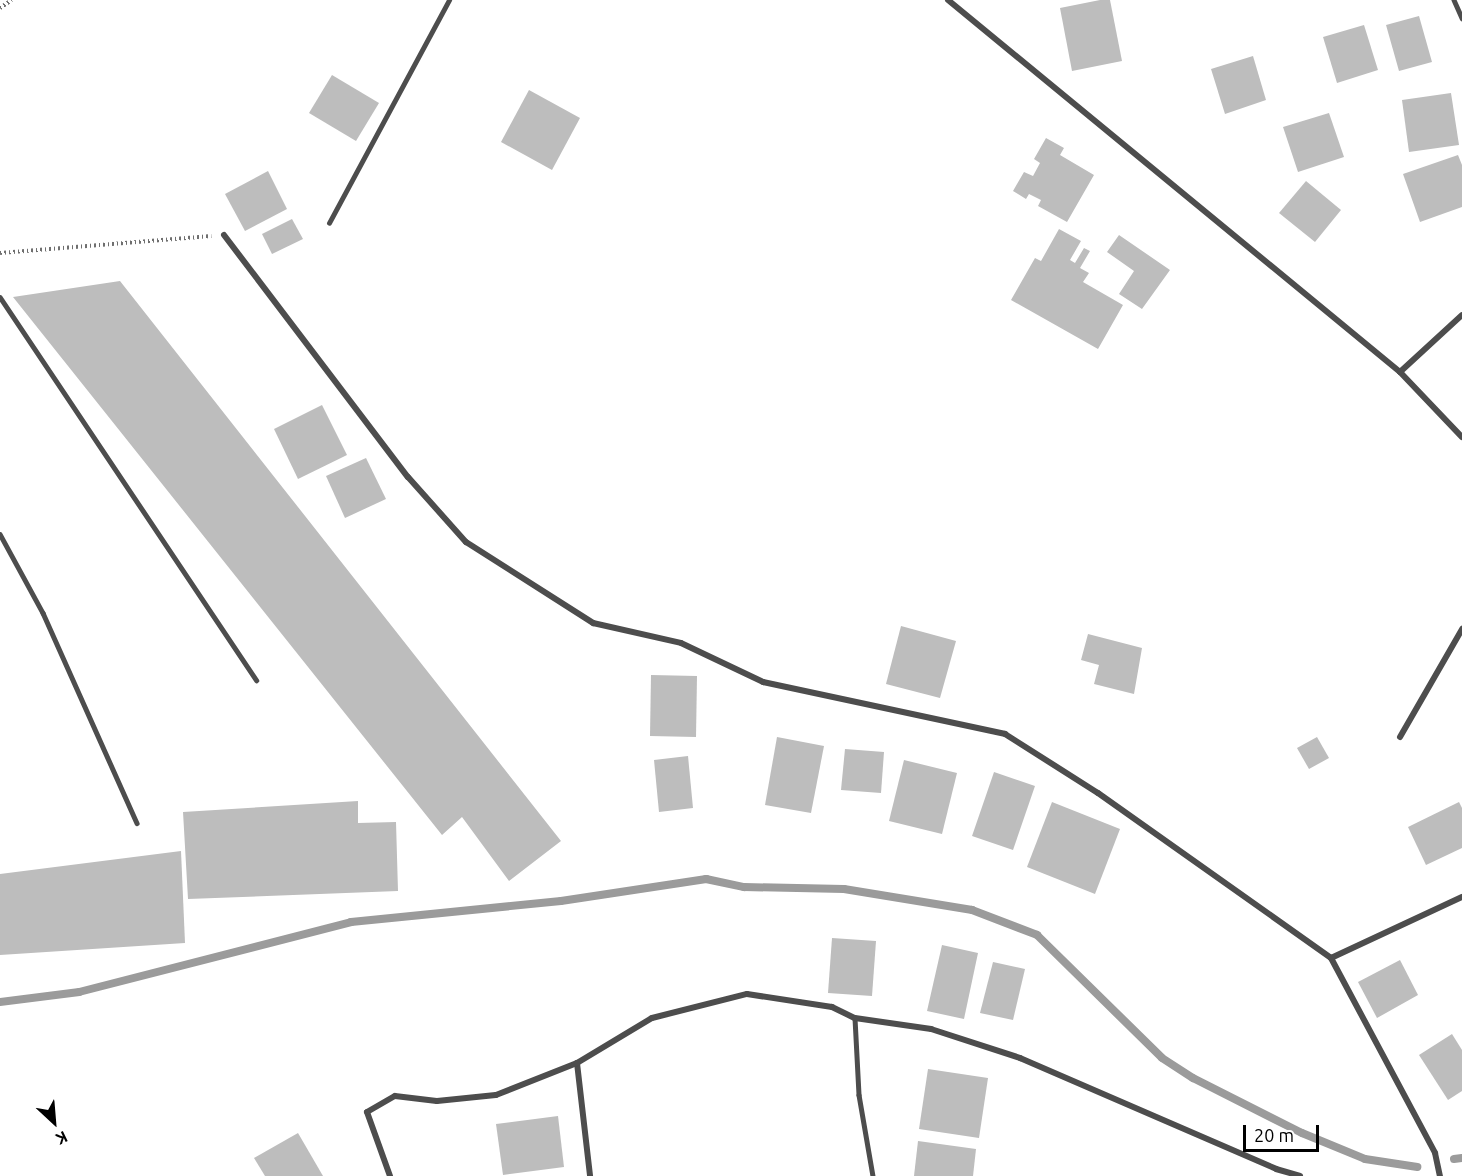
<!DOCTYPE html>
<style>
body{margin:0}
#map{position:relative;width:1462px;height:1176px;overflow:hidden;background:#fff;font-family:Ubuntu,sans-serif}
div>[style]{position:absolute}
.stream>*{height:8px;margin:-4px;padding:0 4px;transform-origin:4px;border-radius:4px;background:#9b9b9b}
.building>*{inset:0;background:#bdbdbd}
.path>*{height:4px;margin-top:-2px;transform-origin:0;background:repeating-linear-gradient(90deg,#6f6f6f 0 1.5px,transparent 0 4.5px)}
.lane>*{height:4.5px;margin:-2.25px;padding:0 2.25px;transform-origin:2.25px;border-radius:2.25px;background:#4d4d4d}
.street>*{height:6px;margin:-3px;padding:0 3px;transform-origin:3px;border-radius:3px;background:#4d4d4d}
span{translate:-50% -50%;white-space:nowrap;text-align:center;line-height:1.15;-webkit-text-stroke:4.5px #fff;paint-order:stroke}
.north{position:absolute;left:24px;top:1092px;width:60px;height:60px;-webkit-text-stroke:4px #fff;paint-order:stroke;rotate:154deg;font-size:16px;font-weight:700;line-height:24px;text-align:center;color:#000}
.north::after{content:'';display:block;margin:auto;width:21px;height:27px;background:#000;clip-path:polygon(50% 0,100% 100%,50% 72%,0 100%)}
.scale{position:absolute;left:1243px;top:1125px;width:76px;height:27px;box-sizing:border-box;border:3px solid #000;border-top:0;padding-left:8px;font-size:18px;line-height:21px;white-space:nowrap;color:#000;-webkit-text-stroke:4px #fff;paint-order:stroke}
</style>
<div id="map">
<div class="stream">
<div style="left:0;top:1002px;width:80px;rotate:-7.2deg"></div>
<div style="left:79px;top:992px;width:281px;rotate:-14.4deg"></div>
<div style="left:351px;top:922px;width:211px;rotate:-5.7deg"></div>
<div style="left:561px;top:901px;width:147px;rotate:-8.6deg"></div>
<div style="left:706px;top:879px;width:39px;rotate:12deg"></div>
<div style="left:744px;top:887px;width:100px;rotate:1.1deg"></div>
<div style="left:844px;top:889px;width:130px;rotate:9.3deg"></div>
<div style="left:972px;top:910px;width:70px;rotate:21deg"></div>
<div style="left:1037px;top:935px;width:175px;rotate:44.5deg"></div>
<div style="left:1162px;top:1058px;width:37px;rotate:33deg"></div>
<div style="left:1193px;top:1078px;width:122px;rotate:26.8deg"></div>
<div style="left:1302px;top:1133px;width:68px;rotate:22.4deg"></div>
<div style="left:1365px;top:1159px;width:53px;rotate:8.7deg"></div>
<div style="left:1454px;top:1159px;width:8px;rotate:-7deg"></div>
</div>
<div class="building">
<div style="clip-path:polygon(1100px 0,1110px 0,1122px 61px,1072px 71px,1060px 8px)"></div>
<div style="clip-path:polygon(1419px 16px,1432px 62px,1399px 71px,1386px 25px)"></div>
<div style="clip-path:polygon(1364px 25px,1378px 70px,1337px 83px,1323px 37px)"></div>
<div style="clip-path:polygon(1253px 56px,1266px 100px,1225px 114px,1211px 69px)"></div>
<div style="clip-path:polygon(332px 75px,379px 103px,356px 141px,309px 113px)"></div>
<div style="clip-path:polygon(529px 90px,580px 118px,552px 170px,501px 142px)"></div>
<div style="clip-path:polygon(1451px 93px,1459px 145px,1409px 152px,1402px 100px)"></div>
<div style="clip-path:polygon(1329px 113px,1344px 157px,1298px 172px,1283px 127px)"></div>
<div style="clip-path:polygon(1046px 138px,1064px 148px,1060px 155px,1094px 175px,1067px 222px,1038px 206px,1041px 200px,1029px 194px,1026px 199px,1013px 191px,1024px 172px,1033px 176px,1040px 163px,1034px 159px)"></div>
<div style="clip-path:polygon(1458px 155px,1462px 165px,1462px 207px,1420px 222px,1403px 174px)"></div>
<div style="clip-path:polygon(268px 171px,287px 209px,245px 231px,225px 194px)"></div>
<div style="clip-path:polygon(1306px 181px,1341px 210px,1315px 242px,1279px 213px)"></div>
<div style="clip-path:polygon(292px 219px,303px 239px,272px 254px,262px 234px)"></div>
<div style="clip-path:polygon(1059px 229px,1081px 241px,1070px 260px,1075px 263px,1084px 248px,1090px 251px,1080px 268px,1089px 273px,1083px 282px,1123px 305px,1098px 349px,1011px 300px,1035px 258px,1041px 261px)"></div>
<div style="clip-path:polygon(1119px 235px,1170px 270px,1142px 309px,1119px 294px,1134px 271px,1107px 252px)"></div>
<div style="clip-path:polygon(120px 281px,561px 841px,509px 881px,462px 817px,442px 835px,13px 297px)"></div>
<div style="clip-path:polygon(322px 405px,347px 455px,298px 479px,274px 429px)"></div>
<div style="clip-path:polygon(366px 458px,386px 499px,345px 518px,326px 476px)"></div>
<div style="clip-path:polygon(901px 626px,956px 641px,940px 698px,886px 684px)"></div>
<div style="clip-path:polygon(1088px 634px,1142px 648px,1134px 694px,1094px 684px,1099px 665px,1081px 660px)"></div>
<div style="clip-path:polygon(651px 675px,697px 676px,696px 737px,650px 736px)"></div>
<div style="clip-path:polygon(777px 737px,824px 746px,811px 813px,765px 805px)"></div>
<div style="clip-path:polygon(1317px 737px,1329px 758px,1309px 769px,1297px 748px)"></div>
<div style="clip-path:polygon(845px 749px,884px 752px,881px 793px,841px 790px)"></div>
<div style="clip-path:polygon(688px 756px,693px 808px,659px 812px,654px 760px)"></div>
<div style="clip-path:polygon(904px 760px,957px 773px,942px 834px,889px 821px)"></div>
<div style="clip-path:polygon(994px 772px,1035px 786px,1013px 850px,972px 836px)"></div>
<div style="clip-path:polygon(358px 801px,358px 823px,396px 822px,398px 891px,188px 899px,183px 812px)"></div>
<div style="clip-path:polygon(1052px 802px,1120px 829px,1095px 894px,1027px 867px)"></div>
<div style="clip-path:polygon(1459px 802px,1462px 808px,1462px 848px,1426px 865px,1408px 827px)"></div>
<div style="clip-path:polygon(181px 851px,185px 943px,0 955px,0 874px)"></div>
<div style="clip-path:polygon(832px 938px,876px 941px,872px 996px,828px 993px)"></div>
<div style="clip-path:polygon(942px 945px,978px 953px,964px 1019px,927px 1011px)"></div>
<div style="clip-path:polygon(1400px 960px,1418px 995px,1377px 1018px,1358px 982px)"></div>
<div style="clip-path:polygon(993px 962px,1025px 969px,1013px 1020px,980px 1013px)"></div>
<div style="clip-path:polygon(1452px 1034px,1462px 1050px,1462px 1091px,1448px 1100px,1419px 1055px)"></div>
<div style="clip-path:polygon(928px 1069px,988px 1078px,979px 1138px,919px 1129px)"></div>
<div style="clip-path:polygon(558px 1116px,564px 1167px,503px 1175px,496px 1124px)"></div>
<div style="clip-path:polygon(298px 1133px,323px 1176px,265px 1176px,254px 1158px)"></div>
<div style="clip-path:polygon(918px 1141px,976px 1149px,973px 1176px,914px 1176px)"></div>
</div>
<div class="path">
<div style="left:0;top:8px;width:14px;rotate:-34deg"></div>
<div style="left:0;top:253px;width:212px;rotate:-4.6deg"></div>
</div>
<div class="lane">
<div style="left:1454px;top:0;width:20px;rotate:66deg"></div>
<div style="left:329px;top:223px;width:253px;rotate:-61.7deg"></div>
<div style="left:0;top:297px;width:461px;rotate:56.2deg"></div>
<div style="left:0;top:534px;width:90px;rotate:61.4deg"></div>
<div style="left:43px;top:613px;width:230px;rotate:65.9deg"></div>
<div style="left:855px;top:1018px;width:77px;rotate:87deg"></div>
<div style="left:859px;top:1095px;width:82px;rotate:80.2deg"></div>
</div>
<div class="street">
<div style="left:948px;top:0;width:585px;rotate:39.45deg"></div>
<div style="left:1400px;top:372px;width:90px;rotate:46.4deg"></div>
<div style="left:224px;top:235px;width:304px;rotate:52.8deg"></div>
<div style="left:408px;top:477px;width:87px;rotate:48.3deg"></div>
<div style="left:466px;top:542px;width:151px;rotate:32.5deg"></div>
<div style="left:593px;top:623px;width:90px;rotate:12.8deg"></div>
<div style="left:681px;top:643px;width:91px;rotate:25.4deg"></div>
<div style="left:763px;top:682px;width:248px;rotate:12.1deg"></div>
<div style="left:1005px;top:734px;width:110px;rotate:32.4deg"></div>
<div style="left:1098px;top:793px;width:286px;rotate:35.3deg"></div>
<div style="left:1331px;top:958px;width:221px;rotate:61.9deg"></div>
<div style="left:1435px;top:1153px;width:24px;rotate:78deg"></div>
<div style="left:1400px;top:372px;width:84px;rotate:-42.6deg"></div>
<div style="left:1400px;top:737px;width:125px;rotate:-60.1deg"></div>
<div style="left:1331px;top:958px;width:145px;rotate:-25deg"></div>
<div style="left:577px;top:1063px;width:114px;rotate:83.4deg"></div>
<div style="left:390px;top:1176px;width:68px;rotate:-109.8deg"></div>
<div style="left:367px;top:1112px;width:32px;rotate:-30deg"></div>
<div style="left:395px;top:1096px;width:42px;rotate:6.8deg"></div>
<div style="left:437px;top:1101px;width:59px;rotate:-5.8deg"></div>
<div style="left:496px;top:1095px;width:87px;rotate:-21.6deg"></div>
<div style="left:577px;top:1063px;width:87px;rotate:-31deg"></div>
<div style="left:652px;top:1018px;width:98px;rotate:-14.2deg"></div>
<div style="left:747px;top:994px;width:86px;rotate:8.7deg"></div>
<div style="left:832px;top:1007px;width:25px;rotate:26deg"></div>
<div style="left:855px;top:1018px;width:77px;rotate:8.2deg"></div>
<div style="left:931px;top:1029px;width:94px;rotate:18deg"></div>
<div style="left:1020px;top:1058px;width:279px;rotate:23.4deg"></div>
<div style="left:1276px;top:1169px;width:25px;rotate:16deg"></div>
</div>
<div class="north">K</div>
<div class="scale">20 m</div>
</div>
